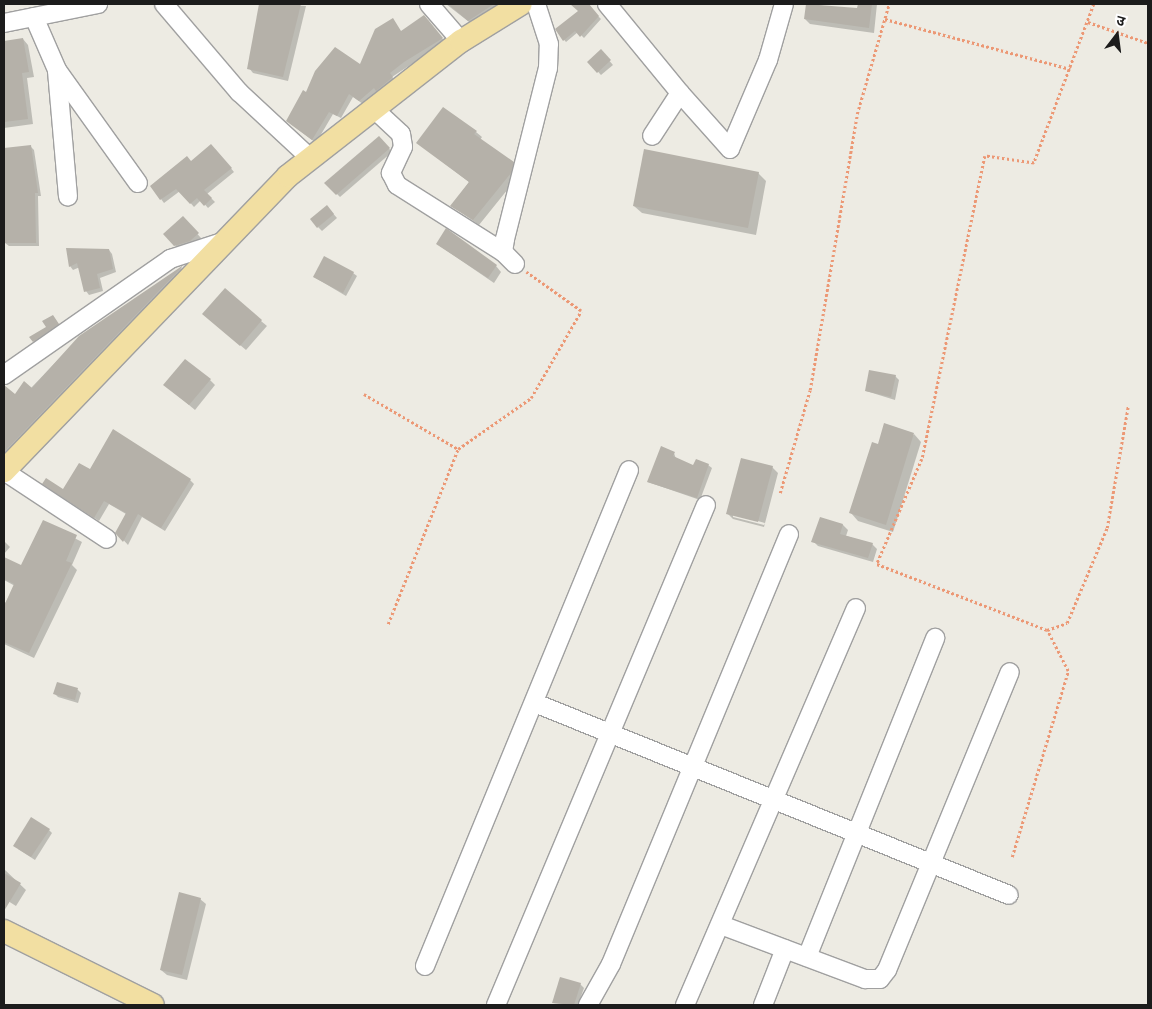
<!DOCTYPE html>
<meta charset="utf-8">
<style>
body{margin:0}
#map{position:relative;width:1152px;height:1009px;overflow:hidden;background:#edebe3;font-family:Ubuntu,"Noto Sans Devanagari",sans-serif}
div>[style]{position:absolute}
.shadow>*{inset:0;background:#0003}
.building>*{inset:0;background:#b5b1a9}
.path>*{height:2.5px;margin-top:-1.25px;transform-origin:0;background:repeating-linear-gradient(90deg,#ec9875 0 2.5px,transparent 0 5px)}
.roads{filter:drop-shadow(1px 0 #a0a0a0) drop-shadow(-1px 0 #a0a0a0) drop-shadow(0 1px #a0a0a0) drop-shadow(0 -1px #a0a0a0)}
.minor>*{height:18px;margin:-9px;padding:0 9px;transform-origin:9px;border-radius:9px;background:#fff}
.major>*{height:22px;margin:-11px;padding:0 11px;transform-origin:11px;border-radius:11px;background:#f2dfa2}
span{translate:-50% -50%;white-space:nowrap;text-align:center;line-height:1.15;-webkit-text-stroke:4px #fff;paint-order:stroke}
.frame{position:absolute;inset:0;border:5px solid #1c1c1c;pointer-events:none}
.north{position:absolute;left:1092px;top:10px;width:50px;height:50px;-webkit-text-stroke:4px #fff;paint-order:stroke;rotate:15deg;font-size:14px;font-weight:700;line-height:20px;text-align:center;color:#1c1c1c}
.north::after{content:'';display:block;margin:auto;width:18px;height:22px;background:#1c1c1c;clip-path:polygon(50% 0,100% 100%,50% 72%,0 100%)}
</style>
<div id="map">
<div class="shadow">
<div style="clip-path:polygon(260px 4px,306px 6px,288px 81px,253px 73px,249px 68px)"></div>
<div style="clip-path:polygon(446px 4px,501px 4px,473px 25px)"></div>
<div style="clip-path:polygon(580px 4px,586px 4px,601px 19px,584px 38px,578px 32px,566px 42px,558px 33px,580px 11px,576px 7px)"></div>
<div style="clip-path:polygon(807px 4px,858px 10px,859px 4px,877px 4px,874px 33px,810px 24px,805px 19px)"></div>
<div style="clip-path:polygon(393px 20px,401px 32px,428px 20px,445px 42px,392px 77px,396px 81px,381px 93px,378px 91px,363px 104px,353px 97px,341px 118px,333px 114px,316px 143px,291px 124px,307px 94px,360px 66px)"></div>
<div style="clip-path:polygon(23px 39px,28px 45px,34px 77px,27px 78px,33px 124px,4px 128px,4px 42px)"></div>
<div style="clip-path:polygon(601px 51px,613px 65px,601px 75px,589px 62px)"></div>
<div style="clip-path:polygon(476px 132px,482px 137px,480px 140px,519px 168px,516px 179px,479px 225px,452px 206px,469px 182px,418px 143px)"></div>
<div style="clip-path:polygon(379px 137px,392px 152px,340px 197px,326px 183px)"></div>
<div style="clip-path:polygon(30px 146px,34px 150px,41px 196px,38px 196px,39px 246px,9px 246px,5px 243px,4px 150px)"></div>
<div style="clip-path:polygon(215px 149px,234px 172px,207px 194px,215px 202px,208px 208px,201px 200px,194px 207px,180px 191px,164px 203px,161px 199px,191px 162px)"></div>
<div style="clip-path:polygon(758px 173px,766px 181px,756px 235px,642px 213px,634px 206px)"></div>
<div style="clip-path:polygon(330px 210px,337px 218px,322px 231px,318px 227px)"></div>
<div style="clip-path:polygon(183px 218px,201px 238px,193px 245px,179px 249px,164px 234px)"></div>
<div style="clip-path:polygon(437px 244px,496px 266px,501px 272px,494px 283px)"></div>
<div style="clip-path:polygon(68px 250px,109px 250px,112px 254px,116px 272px,100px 278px,103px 291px,89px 295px,86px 291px,80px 267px,73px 270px,70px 266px)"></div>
<div style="clip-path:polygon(181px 268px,184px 271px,4px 460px,4px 416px,80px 337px)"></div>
<div style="clip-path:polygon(353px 273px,357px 276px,346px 296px,314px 277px)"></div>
<div style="clip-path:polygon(53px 316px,61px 328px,37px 345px,34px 341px,48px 328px)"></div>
<div style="clip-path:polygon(209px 319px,261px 321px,267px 326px,246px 350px)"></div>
<div style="clip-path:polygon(895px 376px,899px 380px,895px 400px,866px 391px)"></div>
<div style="clip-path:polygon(210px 380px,215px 385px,195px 410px,171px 390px)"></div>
<div style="clip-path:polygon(914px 434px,921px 442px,893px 532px,858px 521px,851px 513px)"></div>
<div style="clip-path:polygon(674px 453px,676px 459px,694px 466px,708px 465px,712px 468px,700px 500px,648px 482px)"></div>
<div style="clip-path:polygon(evenodd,772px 467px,778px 473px,764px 527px,733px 519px,728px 514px,772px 467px,733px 514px,765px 523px,764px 525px,733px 517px,733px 514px)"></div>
<div style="clip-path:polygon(90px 471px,190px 480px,194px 484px,165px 531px,142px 517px,128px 545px,117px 533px,126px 514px,109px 504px,99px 521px,48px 488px,64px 491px)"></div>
<div style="clip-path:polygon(821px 518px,843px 525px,848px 530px,846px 536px,872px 544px,877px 549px,873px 562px,818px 546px,813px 541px)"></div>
<div style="clip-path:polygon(44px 522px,82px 542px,72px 565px,77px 570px,34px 658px,4px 644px,4px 605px,15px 586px,4px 580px,4px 558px,22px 567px)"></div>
<div style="clip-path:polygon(4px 541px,10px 547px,4px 554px)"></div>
<div style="clip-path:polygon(57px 684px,78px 690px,81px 693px,78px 703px,58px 697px,55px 694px)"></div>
<div style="clip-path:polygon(49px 830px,52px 833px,35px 860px,18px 849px)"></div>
<div style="clip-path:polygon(4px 869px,26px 890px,16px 906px,8px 901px,4px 906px)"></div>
<div style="clip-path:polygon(200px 899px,206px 904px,187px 980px,167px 975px,161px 970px)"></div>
<div style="clip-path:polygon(580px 984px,584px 988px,578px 1005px,553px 1003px)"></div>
</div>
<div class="building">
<div style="clip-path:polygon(259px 4px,301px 4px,283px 77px,247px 69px)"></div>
<div style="clip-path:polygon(448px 4px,494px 4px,468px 21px)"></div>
<div style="clip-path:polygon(570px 4px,589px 4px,599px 16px,580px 37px,575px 31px,563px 41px,555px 29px,578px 11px)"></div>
<div style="clip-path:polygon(806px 4px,857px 8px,858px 4px,872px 4px,869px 28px,804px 19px)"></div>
<div style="clip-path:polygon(424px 15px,443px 38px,404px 62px,390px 73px,393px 77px,376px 91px,374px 88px,359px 101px,349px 94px,337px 116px,329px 112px,312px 140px,286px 121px,303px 90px,306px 92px,315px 71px,335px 47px,360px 64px,375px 29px,393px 18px,401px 31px)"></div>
<div style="clip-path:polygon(23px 38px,29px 72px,22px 73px,28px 119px,4px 122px,4px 41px)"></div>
<div style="clip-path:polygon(601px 49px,611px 60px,597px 73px,587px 62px)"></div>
<div style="clip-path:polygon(443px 107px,477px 131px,474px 134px,514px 162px,511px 173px,473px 220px,450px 206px,469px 182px,416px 143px)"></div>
<div style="clip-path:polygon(379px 136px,390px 148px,336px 195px,324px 183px)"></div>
<div style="clip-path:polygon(211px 144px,232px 168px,204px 190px,212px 198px,204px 206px,197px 198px,190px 204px,176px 189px,160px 200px,150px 186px,187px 156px,191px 161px)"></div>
<div style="clip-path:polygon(31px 145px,38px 193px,35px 193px,36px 243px,4px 243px,4px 148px)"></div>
<div style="clip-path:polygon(644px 149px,759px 172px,748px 228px,633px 206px)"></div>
<div style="clip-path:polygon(327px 205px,334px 214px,317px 228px,310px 219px)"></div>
<div style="clip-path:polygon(183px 216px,199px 233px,190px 241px,174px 246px,163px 234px)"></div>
<div style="clip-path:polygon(446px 228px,497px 265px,488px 278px,436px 244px)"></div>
<div style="clip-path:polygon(66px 248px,109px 249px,113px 269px,97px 274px,100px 288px,84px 292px,77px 263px,69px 267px)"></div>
<div style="clip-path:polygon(324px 256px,354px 272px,343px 293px,313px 277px)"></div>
<div style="clip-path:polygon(182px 266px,182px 267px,4px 452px,4px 385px,15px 394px,24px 381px,32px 388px,79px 336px)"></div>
<div style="clip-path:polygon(225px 288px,262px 320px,240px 346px,202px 314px)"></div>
<div style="clip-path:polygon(53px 315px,59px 324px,33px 342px,29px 337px,46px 327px,42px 321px)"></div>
<div style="clip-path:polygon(185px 359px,211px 379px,189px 405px,163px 385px)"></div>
<div style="clip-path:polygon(869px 370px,896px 375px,891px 397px,865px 391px)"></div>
<div style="clip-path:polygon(884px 423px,914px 433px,886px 525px,849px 513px,872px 442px,878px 444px)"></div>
<div style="clip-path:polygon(113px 429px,191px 479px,161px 528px,138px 514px,123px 542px,115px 533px,126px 513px,104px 501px,94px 518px,42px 484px,46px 478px,63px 489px,79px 463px,90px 469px)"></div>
<div style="clip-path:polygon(661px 446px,675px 452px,673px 456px,693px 465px,696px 459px,709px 464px,697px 498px,647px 482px)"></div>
<div style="clip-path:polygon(741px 458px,773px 466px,758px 522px,726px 514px)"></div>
<div style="clip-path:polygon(820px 517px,843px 524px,840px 534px,873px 543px,868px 558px,811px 542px)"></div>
<div style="clip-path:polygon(43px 520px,77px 535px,66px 561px,72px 563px,29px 653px,4px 642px,4px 606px,14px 584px,4px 579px,4px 557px,21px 565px)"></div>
<div style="clip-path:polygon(57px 682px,78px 688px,75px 700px,53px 694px)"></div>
<div style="clip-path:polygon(31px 817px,50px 829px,31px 857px,13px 846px)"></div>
<div style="clip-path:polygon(4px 873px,21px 883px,4px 911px)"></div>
<div style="clip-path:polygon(179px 892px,201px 898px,182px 975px,160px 970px)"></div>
<div style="clip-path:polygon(560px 977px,581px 983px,574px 1005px,552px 1003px)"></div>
</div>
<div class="path">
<div style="left:1094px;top:4px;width:170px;rotate:110.7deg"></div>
<div style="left:1034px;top:163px;width:49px;rotate:-171.9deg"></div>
<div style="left:985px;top:156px;width:309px;rotate:101.7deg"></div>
<div style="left:922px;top:459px;width:114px;rotate:113.2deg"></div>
<div style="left:877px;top:564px;width:182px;rotate:21.2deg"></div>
<div style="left:1047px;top:630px;width:21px;rotate:-19deg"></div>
<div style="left:1067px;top:623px;width:103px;rotate:-67.2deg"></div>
<div style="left:1107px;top:528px;width:124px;rotate:-80.2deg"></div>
<div style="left:885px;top:19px;width:192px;rotate:15.1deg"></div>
<div style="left:1088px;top:22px;width:64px;rotate:19.3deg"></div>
<div style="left:364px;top:394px;width:109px;rotate:30.3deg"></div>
<div style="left:780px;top:493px;width:107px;rotate:-73.8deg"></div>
<div style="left:810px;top:390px;width:280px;rotate:-80.3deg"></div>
<div style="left:857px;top:114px;width:115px;rotate:-73.8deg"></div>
<div style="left:388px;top:624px;width:188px;rotate:-68.2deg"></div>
<div style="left:458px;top:449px;width:89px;rotate:-34.9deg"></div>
<div style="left:531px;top:398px;width:100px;rotate:-60.1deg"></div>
<div style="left:581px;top:311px;width:67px;rotate:-144.7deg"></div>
<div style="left:1012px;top:857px;width:194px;rotate:-73.2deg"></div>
<div style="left:1068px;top:671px;width:46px;rotate:-117.1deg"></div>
</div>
<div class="roads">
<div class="minor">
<div style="left:164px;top:4px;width:116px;rotate:49.6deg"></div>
<div style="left:239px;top:92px;width:97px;rotate:42.9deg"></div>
<div style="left:429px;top:4px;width:49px;rotate:49.1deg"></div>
<div style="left:607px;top:4px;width:115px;rotate:50.6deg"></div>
<div style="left:680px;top:93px;width:51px;rotate:123.1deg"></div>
<div style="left:34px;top:17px;width:58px;rotate:66.5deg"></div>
<div style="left:57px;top:70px;width:139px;rotate:54.4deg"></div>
<div style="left:4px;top:23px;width:96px;rotate:-11.4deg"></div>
<div style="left:57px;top:71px;width:126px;rotate:85deg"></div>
<div style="left:680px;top:93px;width:75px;rotate:48.2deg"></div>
<div style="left:730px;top:149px;width:97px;rotate:-66.9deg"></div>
<div style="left:768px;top:60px;width:58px;rotate:-74.1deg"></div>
<div style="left:373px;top:108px;width:38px;rotate:43deg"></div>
<div style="left:401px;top:134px;width:13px;rotate:81deg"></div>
<div style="left:403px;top:147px;width:29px;rotate:115deg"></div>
<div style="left:391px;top:173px;width:13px;rotate:63deg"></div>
<div style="left:397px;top:185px;width:125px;rotate:32.3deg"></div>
<div style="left:515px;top:264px;width:17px;rotate:-135deg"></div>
<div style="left:503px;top:252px;width:13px;rotate:-81deg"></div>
<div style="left:505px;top:239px;width:176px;rotate:-75.9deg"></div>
<div style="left:548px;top:68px;width:24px;rotate:-88deg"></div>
<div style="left:549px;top:44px;width:42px;rotate:-108deg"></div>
<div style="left:4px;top:375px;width:203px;rotate:-34.9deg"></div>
<div style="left:170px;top:259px;width:58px;rotate:-18.1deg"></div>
<div style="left:4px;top:471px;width:123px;rotate:33.4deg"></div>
<div style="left:535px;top:703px;width:511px;rotate:22.05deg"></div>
<div style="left:721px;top:925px;width:154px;rotate:20.6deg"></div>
<div style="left:865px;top:979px;width:15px"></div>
<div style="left:880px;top:979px;width:11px;rotate:-52deg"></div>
<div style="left:887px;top:970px;width:322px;rotate:-67.6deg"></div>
<div style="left:807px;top:957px;width:344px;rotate:-68.1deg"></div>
<div style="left:425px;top:966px;width:536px;rotate:-67.64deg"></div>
<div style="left:496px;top:1005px;width:542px;rotate:-67.22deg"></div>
<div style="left:588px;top:1005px;width:47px;rotate:-60.7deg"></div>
<div style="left:611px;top:964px;width:465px;rotate:-67.5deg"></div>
<div style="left:685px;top:1005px;width:432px;rotate:-66.7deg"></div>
<div style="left:763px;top:1005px;width:60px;rotate:-68.6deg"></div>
</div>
<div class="major">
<div style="left:4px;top:471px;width:409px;rotate:-46.1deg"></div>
<div style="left:288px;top:176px;width:219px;rotate:-38deg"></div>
<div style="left:461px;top:41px;width:70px;rotate:-31.7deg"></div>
<div style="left:4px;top:931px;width:166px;rotate:26.4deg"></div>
</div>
</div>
<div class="frame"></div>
<div class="north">उ</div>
</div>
